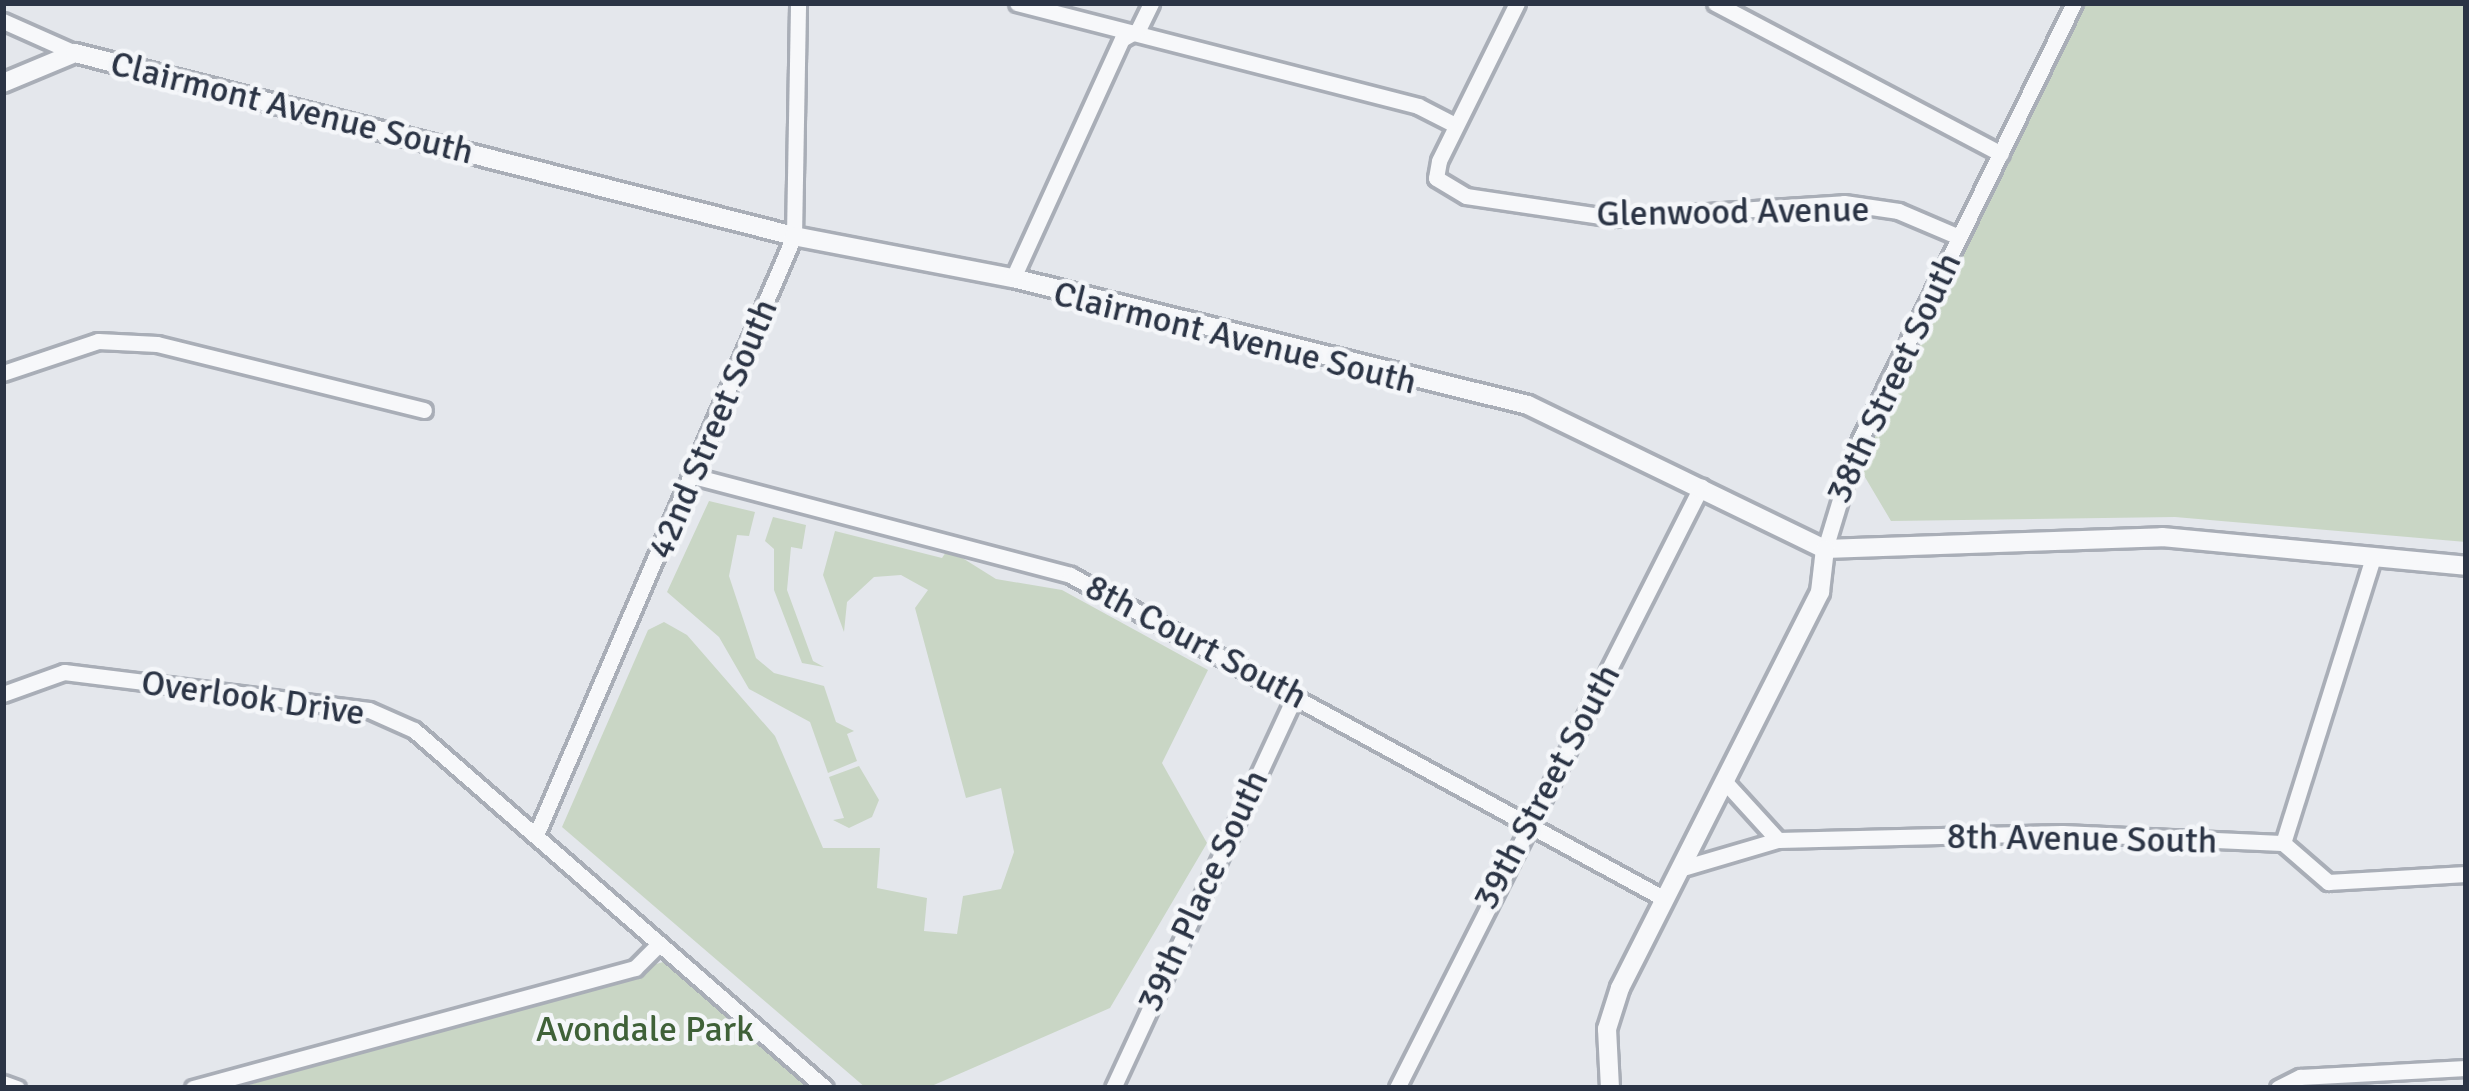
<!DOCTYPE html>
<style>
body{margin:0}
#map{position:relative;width:2469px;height:1091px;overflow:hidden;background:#e4e7ec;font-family:Signika,sans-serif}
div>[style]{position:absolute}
.green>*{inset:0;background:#c9d6c5}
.roads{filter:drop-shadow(3px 0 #a9aeb7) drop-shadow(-3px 0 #a9aeb7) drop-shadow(0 3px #a9aeb7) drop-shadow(0 -3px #a9aeb7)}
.minor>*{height:15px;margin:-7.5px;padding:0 7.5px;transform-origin:7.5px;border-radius:7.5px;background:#f7f8fa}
.tertiary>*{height:18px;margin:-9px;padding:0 9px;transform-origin:9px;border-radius:9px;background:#f7f8fa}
span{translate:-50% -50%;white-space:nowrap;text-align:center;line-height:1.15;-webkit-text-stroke:9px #f4f6f9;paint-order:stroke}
.street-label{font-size:36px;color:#2b3445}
.park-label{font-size:36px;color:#3f6138}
.frame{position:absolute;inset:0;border:6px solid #2b3445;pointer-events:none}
</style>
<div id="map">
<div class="green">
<div style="clip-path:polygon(2084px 3px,2466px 3px,2466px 542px,2175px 517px,1891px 521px,1859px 467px)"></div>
<div style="clip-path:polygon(709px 501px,755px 512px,749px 536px,737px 535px,729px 576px,756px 658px,774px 673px,824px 686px,836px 722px,854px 731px,847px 734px,857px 761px,828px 773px,810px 722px,749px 689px,719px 637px,667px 592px)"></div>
<div style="clip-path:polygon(773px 517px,806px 525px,802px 549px,791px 547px,787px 590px,813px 661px,824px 667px,802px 663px,774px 590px,774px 549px,765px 541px)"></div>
<div style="clip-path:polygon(835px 531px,942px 558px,948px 549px,996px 579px,1062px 590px,1208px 670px,1162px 763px,1207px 843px,1110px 1008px,927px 1088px,866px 1088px,562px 827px,648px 630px,664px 622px,687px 635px,775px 736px,823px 848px,880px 848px,877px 888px,927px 898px,924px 931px,957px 934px,963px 896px,1001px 889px,1014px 852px,1001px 788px,966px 798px,915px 608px,928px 590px,901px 575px,874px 577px,847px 602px,844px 632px,823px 575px)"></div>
<div style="clip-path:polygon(859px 766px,879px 800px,872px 817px,849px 828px,833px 820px,844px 818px,829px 777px)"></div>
<div style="clip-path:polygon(663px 962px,810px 1088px,238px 1088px)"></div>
</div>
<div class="roads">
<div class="minor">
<div style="left:1017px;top:3px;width:414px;rotate:14.4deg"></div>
<div style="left:1418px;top:106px;width:42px;rotate:27.2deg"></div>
<div style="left:1517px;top:3px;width:176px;rotate:116.3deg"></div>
<div style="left:1439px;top:161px;width:17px;rotate:100deg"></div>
<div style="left:1436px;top:178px;width:35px;rotate:31deg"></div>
<div style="left:1466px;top:196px;width:150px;rotate:8.5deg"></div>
<div style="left:1614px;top:218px;width:230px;rotate:-3.7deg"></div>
<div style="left:1844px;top:203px;width:55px;rotate:8.4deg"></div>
<div style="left:1898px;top:211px;width:66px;rotate:23.1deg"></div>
<div style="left:1715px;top:3px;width:323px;rotate:27.8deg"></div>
<div style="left:3px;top:21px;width:79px;rotate:24deg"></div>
<div style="left:1013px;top:278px;width:263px;rotate:-65.5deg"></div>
<div style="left:1122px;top:39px;width:18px;rotate:-29deg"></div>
<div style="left:1138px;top:30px;width:30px;rotate:-64deg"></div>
<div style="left:3px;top:373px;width:100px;rotate:-18.6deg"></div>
<div style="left:98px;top:341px;width:59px;rotate:2.9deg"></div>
<div style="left:157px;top:344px;width:275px;rotate:13.9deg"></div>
<div style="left:693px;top:476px;width:390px;rotate:14.7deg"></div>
<div style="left:1070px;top:575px;width:675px;rotate:28.58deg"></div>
<div style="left:1825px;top:549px;width:103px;rotate:-73.1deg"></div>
<div style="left:1855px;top:450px;width:498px;rotate:-63.9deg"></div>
<div style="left:3px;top:694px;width:65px;rotate:-19.8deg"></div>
<div style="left:64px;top:672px;width:307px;rotate:7.1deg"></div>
<div style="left:369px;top:710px;width:49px;rotate:24deg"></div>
<div style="left:414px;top:730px;width:545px;rotate:41.06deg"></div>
<div style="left:1726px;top:783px;width:77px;rotate:47.6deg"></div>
<div style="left:536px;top:835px;width:652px;rotate:-66.7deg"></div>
<div style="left:794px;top:236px;width:233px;rotate:-89deg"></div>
<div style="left:2283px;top:843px;width:299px;rotate:-72.5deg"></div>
<div style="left:1686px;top:867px;width:96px;rotate:-16.4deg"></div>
<div style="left:1778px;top:840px;width:284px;rotate:-1.4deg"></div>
<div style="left:2062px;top:833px;width:221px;rotate:2.6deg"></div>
<div style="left:2283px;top:843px;width:60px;rotate:40.9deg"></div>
<div style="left:2328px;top:882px;width:138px;rotate:-3.3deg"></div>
<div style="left:3px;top:1083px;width:15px;rotate:20deg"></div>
<div style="left:193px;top:1088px;width:458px;rotate:-15.2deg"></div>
<div style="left:635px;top:968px;width:34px;rotate:-45deg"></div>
<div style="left:1113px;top:1088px;width:432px;rotate:-65.1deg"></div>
<div style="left:1397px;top:1088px;width:674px;rotate:-63.17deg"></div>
<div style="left:2278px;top:1088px;width:25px;rotate:-27deg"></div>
<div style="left:2300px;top:1077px;width:166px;rotate:-3.1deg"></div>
</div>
<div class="tertiary">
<div style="left:3px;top:83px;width:78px;rotate:-22.6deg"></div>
<div style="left:75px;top:53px;width:742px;rotate:14.28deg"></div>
<div style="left:794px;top:236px;width:223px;rotate:10.9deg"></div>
<div style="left:1013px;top:278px;width:530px;rotate:13.85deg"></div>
<div style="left:1528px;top:405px;width:330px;rotate:25.9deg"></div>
<div style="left:1825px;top:549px;width:337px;rotate:-2deg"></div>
<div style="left:2162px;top:537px;width:305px;rotate:5.4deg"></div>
<div style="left:1610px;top:1088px;width:59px;rotate:-92.9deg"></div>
<div style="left:1607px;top:1029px;width:43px;rotate:-72.4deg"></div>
<div style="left:1620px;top:988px;width:444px;rotate:-63.2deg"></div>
<div style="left:1820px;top:592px;width:43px;rotate:-83.4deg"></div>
</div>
</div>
<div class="street-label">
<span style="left:292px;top:108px;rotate:14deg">Clairmont Avenue South</span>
<span style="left:1733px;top:212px;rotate:-1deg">Glenwood Avenue</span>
<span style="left:1235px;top:338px;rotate:14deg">Clairmont Avenue South</span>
<span style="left:1894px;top:378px;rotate:-65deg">38th Street South</span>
<span style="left:713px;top:429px;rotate:-67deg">42nd Street South</span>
<span style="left:1196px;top:642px;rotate:28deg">8th Court South</span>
<span style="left:253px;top:698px;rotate:8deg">Overlook Drive</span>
<span style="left:1547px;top:787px;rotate:-62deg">39th Street South</span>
<span style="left:2082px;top:839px;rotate:1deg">8th Avenue South</span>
<span style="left:1203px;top:891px;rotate:-65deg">39th Place South</span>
</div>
<div class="park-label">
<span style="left:645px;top:1030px">Avondale Park</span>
</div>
<div class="frame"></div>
</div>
